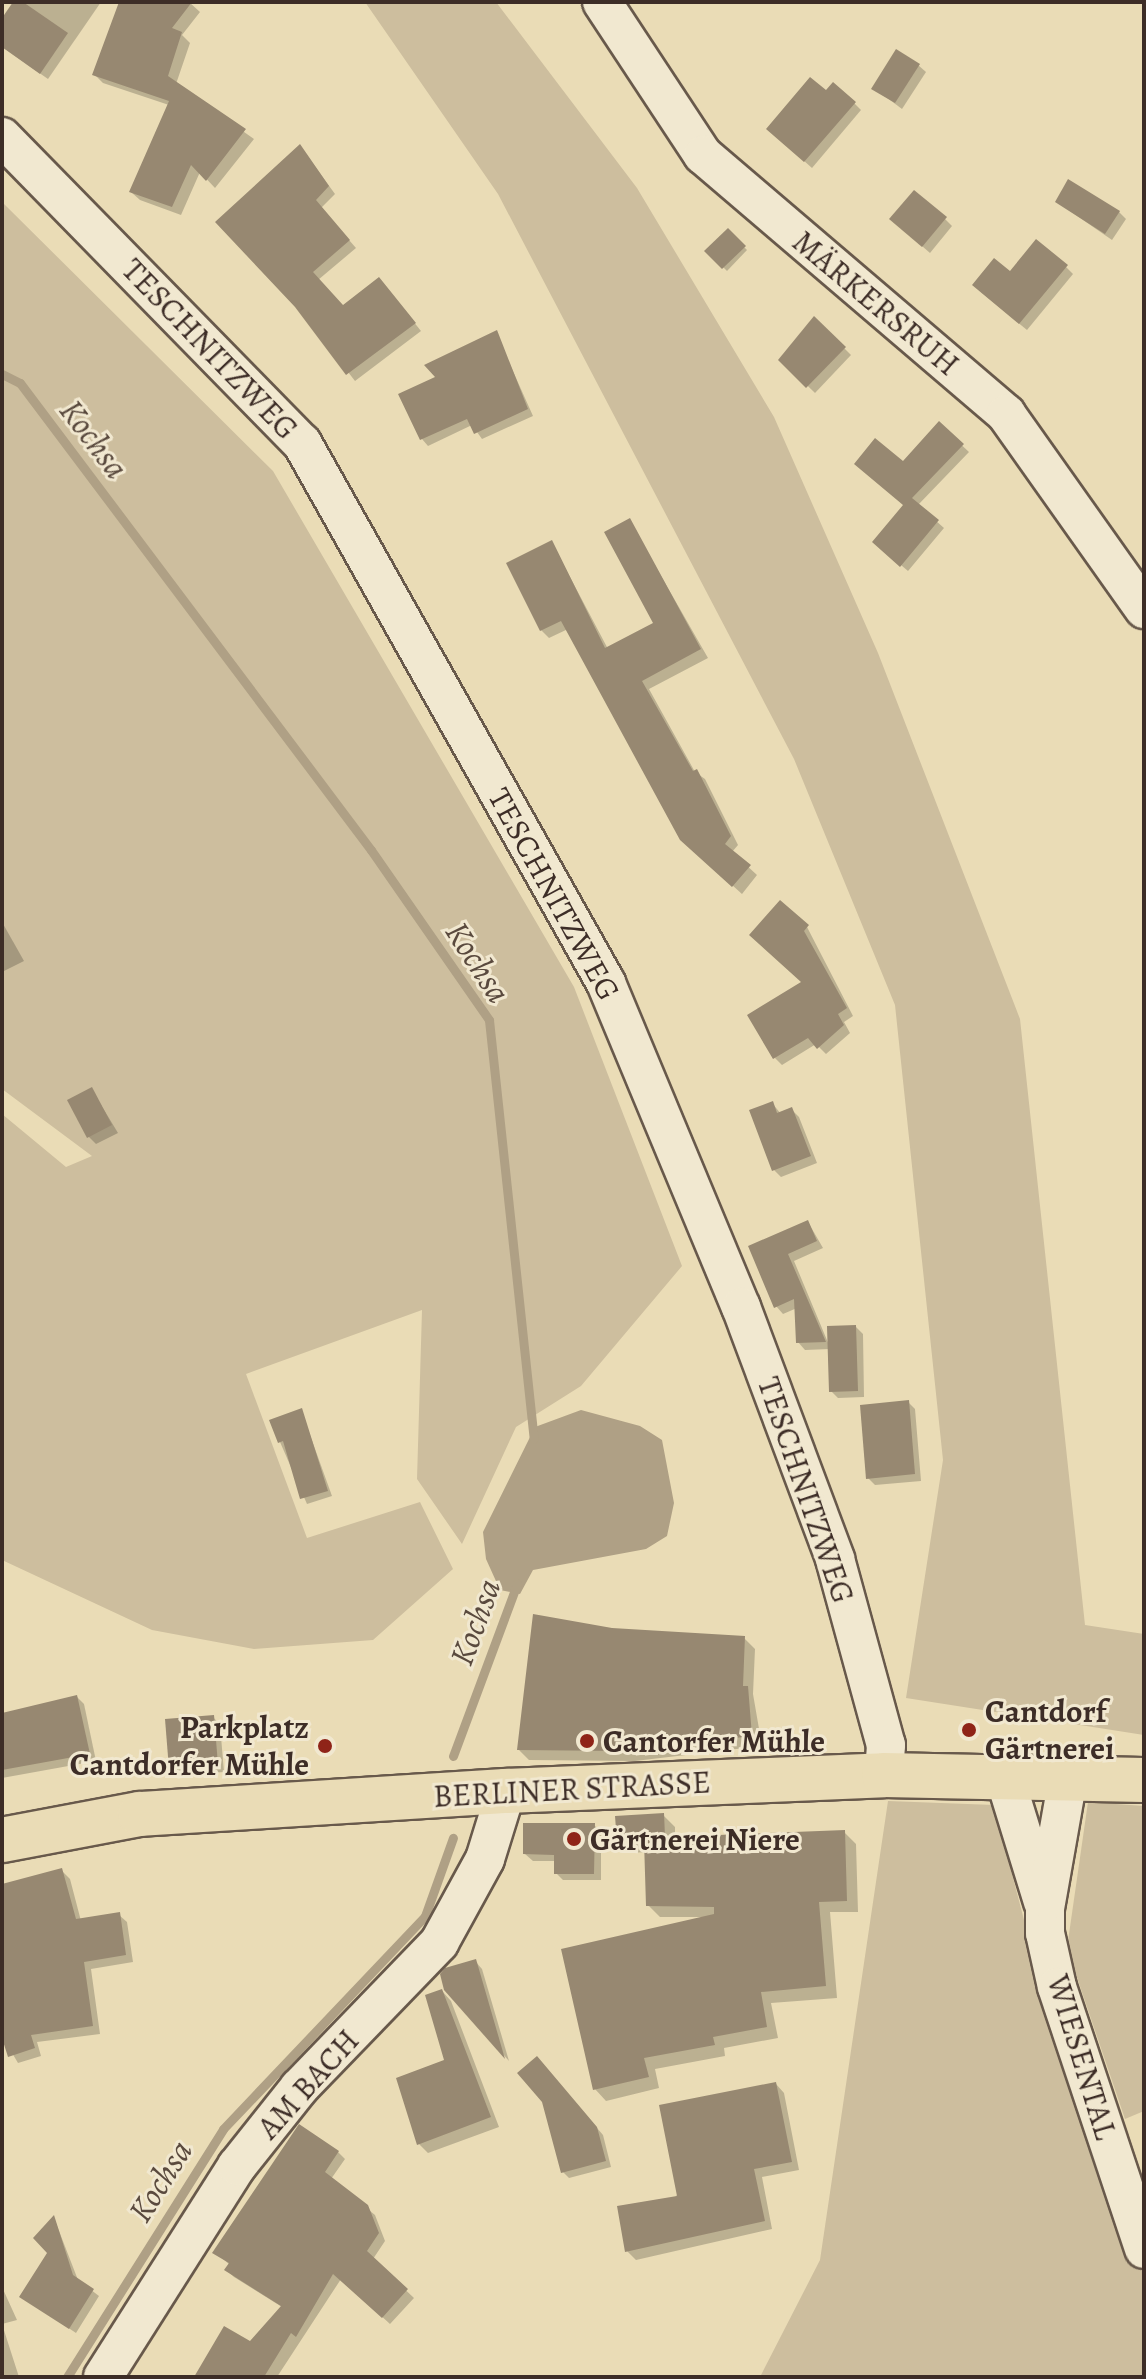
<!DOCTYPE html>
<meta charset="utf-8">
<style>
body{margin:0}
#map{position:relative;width:1146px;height:2379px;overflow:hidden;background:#eadcb6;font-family:Alegreya,serif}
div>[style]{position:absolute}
.green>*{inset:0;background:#cdbe9e}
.water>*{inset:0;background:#afa085}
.shadow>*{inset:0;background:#0003}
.stream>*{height:9px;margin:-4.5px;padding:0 4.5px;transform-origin:4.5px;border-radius:4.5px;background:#afa085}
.building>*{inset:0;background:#978871}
.roads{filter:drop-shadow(2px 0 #68594b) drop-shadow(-2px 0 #68594b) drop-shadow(0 2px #68594b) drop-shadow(0 -2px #68594b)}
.minor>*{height:38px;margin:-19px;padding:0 19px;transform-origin:19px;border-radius:19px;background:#f1e8d0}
.major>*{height:44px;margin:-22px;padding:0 22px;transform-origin:22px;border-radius:22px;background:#eadcb6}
.dots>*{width:22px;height:22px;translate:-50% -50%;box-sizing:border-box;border:4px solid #f1e8d0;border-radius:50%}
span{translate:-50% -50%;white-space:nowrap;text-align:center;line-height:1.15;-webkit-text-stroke:6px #f1e8d0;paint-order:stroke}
.street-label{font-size:32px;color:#3d2d27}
.poi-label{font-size:32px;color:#3d2d27;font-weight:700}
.left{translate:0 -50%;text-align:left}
.right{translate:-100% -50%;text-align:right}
.water-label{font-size:34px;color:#5a4a3e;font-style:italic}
.frame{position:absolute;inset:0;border:4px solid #3d2d27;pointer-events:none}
</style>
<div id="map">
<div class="green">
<div style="clip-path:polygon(365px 2px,496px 2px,637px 188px,774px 417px,878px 653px,1020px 1019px,1085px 1625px,1144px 1634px,1144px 1735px,906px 1698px,943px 1460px,895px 1005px,794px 759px,498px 194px)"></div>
<div style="clip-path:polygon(2px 202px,273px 471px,574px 987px,682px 1266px,581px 1386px,516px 1427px,462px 1544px,417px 1479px,422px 1310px,246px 1374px,307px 1538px,420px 1502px,453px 1569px,373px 1640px,254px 1649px,152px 1630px,2px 1560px,2px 1114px,66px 1167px,92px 1156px,2px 1089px)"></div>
<div style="clip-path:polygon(888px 1801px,994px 1805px,1041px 1985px,1144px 2270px,1144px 2377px,760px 2377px,820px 2260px)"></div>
<div style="clip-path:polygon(1088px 1802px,1144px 1806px,1144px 2111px,1125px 2119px,1067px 1948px)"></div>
</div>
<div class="water">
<div style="clip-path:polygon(581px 1410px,640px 1426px,662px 1440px,674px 1503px,667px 1536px,646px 1549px,533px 1570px,520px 1594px,500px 1590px,486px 1559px,483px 1532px,535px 1427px)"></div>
</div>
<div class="shadow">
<div style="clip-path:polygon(15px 2px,101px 2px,48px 79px,2px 47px,2px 21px)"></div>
<div style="clip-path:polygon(121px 2px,189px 2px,200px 12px,182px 35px,190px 43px,176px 84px,254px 139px,215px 188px,200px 172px,181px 215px,140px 200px,131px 192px,169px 105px,103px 83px,94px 74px)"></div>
<div style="clip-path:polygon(918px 65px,926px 72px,902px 109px,874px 88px)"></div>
<div style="clip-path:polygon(854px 103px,861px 110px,812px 168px,776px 136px)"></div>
<div style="clip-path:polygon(306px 154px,335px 194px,321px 208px,356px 248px,318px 280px,343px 307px,385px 286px,421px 331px,355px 381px,297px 306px)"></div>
<div style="clip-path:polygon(1057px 202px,1119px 212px,1126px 219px,1112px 240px)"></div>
<div style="clip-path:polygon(945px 219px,952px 226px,930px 253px,899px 226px)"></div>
<div style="clip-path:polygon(728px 231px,747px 250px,727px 271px,707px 251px)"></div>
<div style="clip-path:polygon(1066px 267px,1073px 274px,1027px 330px,981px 292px)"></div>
<div style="clip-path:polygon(814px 318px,851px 355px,815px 393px,781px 360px)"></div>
<div style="clip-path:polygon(496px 333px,533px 416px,482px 439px,472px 425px,428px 446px,422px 439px,438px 378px)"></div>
<div style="clip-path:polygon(939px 424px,969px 452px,918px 505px,944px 528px,908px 571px,881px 548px,905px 505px,903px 464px)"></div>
<div style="clip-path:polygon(629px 520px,708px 658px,649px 689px,695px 772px,705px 779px,738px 845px,732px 852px,757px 875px,742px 894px,690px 847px,568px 629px,549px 638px,541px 630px,552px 543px,608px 649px,656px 623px)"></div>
<div style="clip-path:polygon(2px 922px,24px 961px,2px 972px)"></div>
<div style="clip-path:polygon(807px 927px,853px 1016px,844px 1022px,850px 1033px,826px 1054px,816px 1044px,782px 1065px,775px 1058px,804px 983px,759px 942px)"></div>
<div style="clip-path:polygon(92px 1090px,118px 1133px,96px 1144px,89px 1137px)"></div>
<div style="clip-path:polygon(772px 1103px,781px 1114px,792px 1110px,799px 1117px,817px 1163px,781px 1177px,774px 1170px)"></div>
<div style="clip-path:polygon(808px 1222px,823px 1248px,794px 1261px,829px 1345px,856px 1327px,863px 1334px,864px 1397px,838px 1398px,831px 1391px,830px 1349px,805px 1350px,798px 1342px,797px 1308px,783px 1314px,776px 1306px,750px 1247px)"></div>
<div style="clip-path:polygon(908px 1402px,915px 1409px,921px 1481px,875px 1485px,868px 1478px)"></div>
<div style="clip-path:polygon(301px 1410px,332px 1496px,307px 1504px,280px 1442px)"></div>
<div style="clip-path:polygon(612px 1630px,744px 1638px,755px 1649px,753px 1694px,762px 1746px,635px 1761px,529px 1760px,519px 1750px)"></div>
<div style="clip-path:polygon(77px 1697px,84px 1704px,96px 1761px,2px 1778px,2px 1715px)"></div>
<div style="clip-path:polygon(213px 1717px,220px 1725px,224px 1772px,178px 1775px,171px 1768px)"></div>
<div style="clip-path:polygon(663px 1815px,675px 1827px,675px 1838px,844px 1832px,856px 1844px,858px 1912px,830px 1912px,837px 1998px,771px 2003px,778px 2038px,724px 2048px,725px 2056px,655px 2069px,659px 2088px,606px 2101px,595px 2089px,702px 1917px,660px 1917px,648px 1905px,646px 1852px,630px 1853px,619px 1841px)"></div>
<div style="clip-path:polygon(594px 1825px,601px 1832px,601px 1880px,563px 1880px,556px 1873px,556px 1861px,533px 1861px,525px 1854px)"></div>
<div style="clip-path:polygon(62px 1871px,70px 1879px,81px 1921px,119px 1915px,127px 1922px,133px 1962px,91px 1969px,100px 2034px,37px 2042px,41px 2056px,18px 2063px,2px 2036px,2px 1886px)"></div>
<div style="clip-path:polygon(475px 1961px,482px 1969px,509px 2061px,446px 1989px)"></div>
<div style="clip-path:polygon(442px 1991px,451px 2001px,499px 2127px,428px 2153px,419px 2144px,446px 2061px)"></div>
<div style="clip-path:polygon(543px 2065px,603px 2135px,611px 2167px,569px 2178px,563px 2172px)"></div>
<div style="clip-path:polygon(776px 2084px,784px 2093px,799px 2170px,762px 2177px,772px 2229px,636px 2260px,627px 2251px)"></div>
<div style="clip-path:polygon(338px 2152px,345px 2159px,331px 2179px,375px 2215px,385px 2241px,373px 2259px,414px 2298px,390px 2324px,341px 2279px,277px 2377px,200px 2377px,250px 2344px,282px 2307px,234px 2277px,227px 2270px,230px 2265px,215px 2252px)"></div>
<div style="clip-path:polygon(54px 2218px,78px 2280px,99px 2296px,76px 2333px,22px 2297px,50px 2253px)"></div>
<div style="clip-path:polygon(2px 2287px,17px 2320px,2px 2324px,19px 2377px,2px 2377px)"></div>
</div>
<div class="stream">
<div style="left:2px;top:374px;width:20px;rotate:27deg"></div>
<div style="left:20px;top:383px;width:584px;rotate:53.07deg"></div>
<div style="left:371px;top:850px;width:207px;rotate:55.2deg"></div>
<div style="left:489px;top:1020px;width:421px;rotate:83.9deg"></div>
<div style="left:453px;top:1756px;width:184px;rotate:-69.6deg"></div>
<div style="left:67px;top:2377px;width:293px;rotate:-57.8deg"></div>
<div style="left:223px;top:2129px;width:294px;rotate:-46.5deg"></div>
<div style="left:425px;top:1916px;width:83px;rotate:-70.3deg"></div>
</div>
<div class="building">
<div style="clip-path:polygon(13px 2px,23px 2px,68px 33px,40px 74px,2px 47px,2px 18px)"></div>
<div style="clip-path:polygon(119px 2px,192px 2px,172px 28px,182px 32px,168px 76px,246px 129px,206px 181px,191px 165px,172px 207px,129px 192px,169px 101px,92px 75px)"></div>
<div style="clip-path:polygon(896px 49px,920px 64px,895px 103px,871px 89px)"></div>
<div style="clip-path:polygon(810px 77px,826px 90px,833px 82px,856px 102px,804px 162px,766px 129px)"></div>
<div style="clip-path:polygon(300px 144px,329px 186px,316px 200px,350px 240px,313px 272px,343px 305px,379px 277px,416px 323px,346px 375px,295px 307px,215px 222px)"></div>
<div style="clip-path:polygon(1068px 179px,1120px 211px,1105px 234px,1055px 202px)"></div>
<div style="clip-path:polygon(914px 190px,947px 217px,922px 247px,889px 219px)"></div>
<div style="clip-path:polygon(728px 228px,746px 246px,722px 269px,704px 251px)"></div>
<div style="clip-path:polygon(1036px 239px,1068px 265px,1019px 324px,972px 285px,994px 258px,1010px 271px)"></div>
<div style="clip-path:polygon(814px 316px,846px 347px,806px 388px,778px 360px)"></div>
<div style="clip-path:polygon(497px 330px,528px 409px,474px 434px,467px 419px,420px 440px,398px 394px,435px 377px,424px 365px)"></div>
<div style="clip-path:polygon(939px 421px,964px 444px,912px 498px,939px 520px,900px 567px,872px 542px,903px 505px,854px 464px,875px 438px,903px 461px)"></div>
<div style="clip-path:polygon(630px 518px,701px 649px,642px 681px,693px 771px,697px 769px,731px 836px,725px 844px,751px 865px,732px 887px,680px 840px,561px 621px,540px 631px,506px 563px,552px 540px,605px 648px,653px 623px,604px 532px)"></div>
<div style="clip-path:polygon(780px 900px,809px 925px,804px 931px,847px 1008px,838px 1014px,844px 1025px,817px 1049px,808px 1038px,773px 1059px,747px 1015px,801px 982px,749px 935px)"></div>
<div style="clip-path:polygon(92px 1087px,112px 1125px,87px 1138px,67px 1100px)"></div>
<div style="clip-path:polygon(773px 1101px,777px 1113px,792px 1107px,811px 1156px,772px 1171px,749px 1110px)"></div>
<div style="clip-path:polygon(808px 1220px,817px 1241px,788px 1254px,826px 1342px,796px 1343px,794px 1299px,774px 1308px,748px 1246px)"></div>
<div style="clip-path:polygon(856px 1325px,858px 1391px,829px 1392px,827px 1326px)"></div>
<div style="clip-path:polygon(909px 1400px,915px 1474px,866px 1479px,860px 1405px)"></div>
<div style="clip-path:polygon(302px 1408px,328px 1491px,300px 1499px,283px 1441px,278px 1443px,269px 1420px)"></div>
<div style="clip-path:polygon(533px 1614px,612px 1628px,745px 1636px,743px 1686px,748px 1686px,752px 1736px,623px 1751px,517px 1750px)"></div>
<div style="clip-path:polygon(77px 1695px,90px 1754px,2px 1770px,2px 1713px)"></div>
<div style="clip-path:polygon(214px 1715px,218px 1765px,169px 1769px,165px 1719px)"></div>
<div style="clip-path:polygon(664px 1813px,665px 1837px,845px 1830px,847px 1901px,819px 1902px,826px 1986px,761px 1992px,767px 2027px,713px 2037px,715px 2045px,644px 2058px,649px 2077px,593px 2090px,561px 1949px,714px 1914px,714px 1907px,646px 1906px,644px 1841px,617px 1842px,615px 1816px)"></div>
<div style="clip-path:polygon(523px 1823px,595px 1823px,594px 1874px,554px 1874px,554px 1855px,523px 1854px)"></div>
<div style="clip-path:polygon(62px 1868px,76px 1919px,120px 1912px,126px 1955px,84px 1962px,93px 2026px,31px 2035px,35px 2048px,8px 2057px,2px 2038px,2px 1884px)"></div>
<div style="clip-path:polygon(476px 1959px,505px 2059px,444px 1990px,440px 1974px,445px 1968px)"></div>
<div style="clip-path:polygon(442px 1989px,491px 2117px,417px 2145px,396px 2078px,444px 2060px,425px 1995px)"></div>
<div style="clip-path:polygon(537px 2056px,597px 2127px,606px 2161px,561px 2173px,542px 2102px,517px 2073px)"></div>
<div style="clip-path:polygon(776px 2082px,792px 2162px,754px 2169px,765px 2221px,625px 2252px,617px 2206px,677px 2196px,659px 2105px)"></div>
<div style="clip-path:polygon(299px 2124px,339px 2151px,325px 2172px,368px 2205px,379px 2233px,367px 2251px,408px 2289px,382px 2318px,333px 2274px,296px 2337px,291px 2333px,264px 2377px,194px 2377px,224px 2326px,250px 2341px,281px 2306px,224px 2270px,229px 2263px,212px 2253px)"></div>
<div style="clip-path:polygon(54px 2215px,73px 2275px,94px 2289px,69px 2329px,19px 2297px,47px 2253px,33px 2238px)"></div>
</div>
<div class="roads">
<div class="minor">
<div style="left:602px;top:2px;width:183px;rotate:56.6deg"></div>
<div style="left:703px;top:155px;width:399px;rotate:40.5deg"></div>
<div style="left:1006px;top:414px;width:239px;rotate:54.7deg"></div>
<div style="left:2px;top:137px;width:429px;rotate:45.6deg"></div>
<div style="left:302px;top:443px;width:620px;rotate:60.62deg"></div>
<div style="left:606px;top:983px;width:351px;rotate:67.4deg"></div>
<div style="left:741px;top:1307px;width:269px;rotate:69.5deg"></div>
<div style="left:835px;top:1559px;width:193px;rotate:74.7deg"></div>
<div style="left:886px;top:1745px;width:30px;rotate:94deg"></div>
<div style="left:1004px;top:1775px;width:133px;rotate:72.9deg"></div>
<div style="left:1068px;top:1778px;width:132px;rotate:100deg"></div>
<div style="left:1045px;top:1908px;width:25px;rotate:90deg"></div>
<div style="left:1045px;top:1933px;width:55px;rotate:77.5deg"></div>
<div style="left:1057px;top:1987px;width:276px;rotate:71.6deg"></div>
<div style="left:103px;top:2377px;width:250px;rotate:-57.6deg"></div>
<div style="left:237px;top:2166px;width:100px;rotate:-51.5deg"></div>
<div style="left:299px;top:2088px;width:202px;rotate:-46deg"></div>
<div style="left:439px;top:1943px;width:96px;rotate:-61.3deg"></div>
<div style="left:485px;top:1859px;width:71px;rotate:-72.8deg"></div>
</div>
<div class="major">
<div style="left:2px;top:1840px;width:140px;rotate:-10.7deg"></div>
<div style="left:140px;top:1814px;width:367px;rotate:-3.6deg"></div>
<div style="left:506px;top:1791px;width:378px;rotate:-2.4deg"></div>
<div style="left:884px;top:1775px;width:260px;rotate:1.1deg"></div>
</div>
</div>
<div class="dots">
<div style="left:969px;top:1730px;background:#8f2418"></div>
<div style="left:587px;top:1741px;background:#8f2418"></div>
<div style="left:325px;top:1746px;background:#8f2418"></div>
<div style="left:574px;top:1839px;background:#8f2418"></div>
</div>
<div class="street-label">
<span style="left:876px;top:303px;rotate:40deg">MÄRKERSRUH</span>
<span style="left:210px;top:349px;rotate:46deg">TESCHNITZWEG</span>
<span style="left:554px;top:894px;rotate:61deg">TESCHNITZWEG</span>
<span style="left:806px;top:1490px;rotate:71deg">TESCHNITZWEG</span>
<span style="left:572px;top:1789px;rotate:-3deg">BERLINER STRASSE</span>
<span style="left:1082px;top:2057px;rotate:73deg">WIESENTAL</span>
<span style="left:308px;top:2084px;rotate:-48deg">AM BACH</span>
</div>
<div class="poi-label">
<span class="left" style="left:985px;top:1730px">Cantdorf<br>Gärtnerei</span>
<span class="right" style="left:309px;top:1746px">Parkplatz<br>Cantdorfer Mühle</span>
<span class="left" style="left:603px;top:1741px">Cantorfer Mühle</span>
<span class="left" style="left:590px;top:1839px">Gärtnerei Niere</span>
</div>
<div class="water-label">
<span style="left:94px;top:439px;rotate:53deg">Kochsa</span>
<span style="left:478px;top:962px;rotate:57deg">Kochsa</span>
<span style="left:475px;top:1622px;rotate:-70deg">Kochsa</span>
<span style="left:160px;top:2181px;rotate:-58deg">Kochsa</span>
</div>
<div class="frame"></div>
</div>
